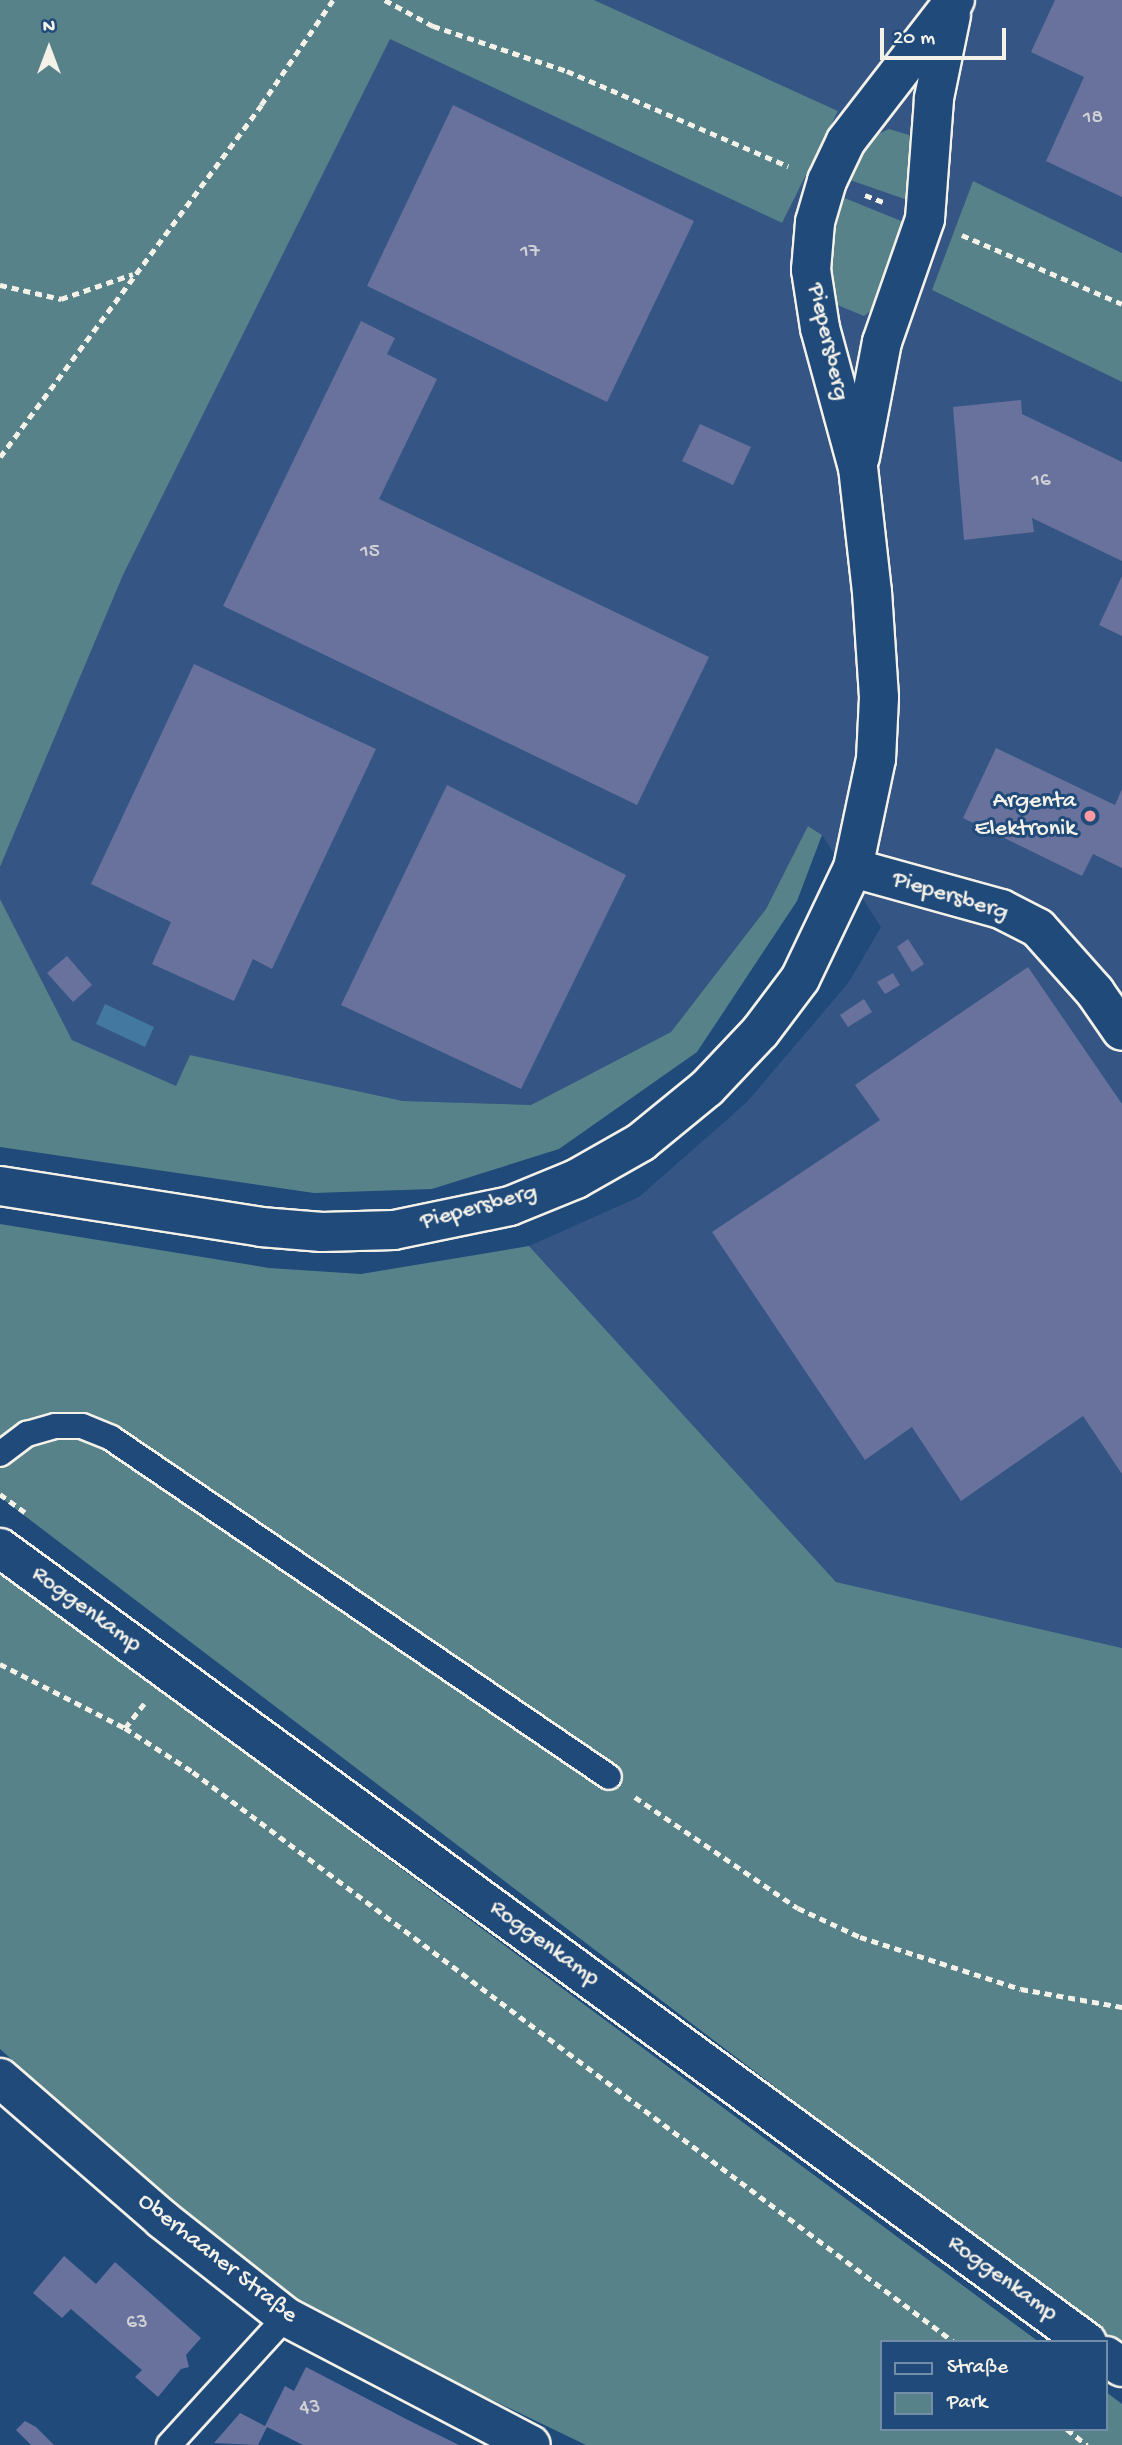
<!DOCTYPE html>
<meta charset="utf-8">
<style>
body{margin:0}
#map{position:relative;width:1122px;height:2445px;overflow:hidden;background:#1f4a7a;font-family:"Gochi Hand",sans-serif}
div>[style]{position:absolute}
.built>*{inset:0;background:#355684}
.green>*{inset:0;background:#578289}
.water>*{inset:0;background:#4379a0}
.building>*{inset:0;background:#68729c}
.path>*{height:4.5px;margin-top:-2.25px;transform-origin:0;background:repeating-linear-gradient(90deg,#f4f1e8 0 7px,transparent 0 12px)}
.roads{filter:drop-shadow(2px 0 #f4f1e8) drop-shadow(-2px 0 #f4f1e8) drop-shadow(0 2px #f4f1e8) drop-shadow(0 -2px #f4f1e8)}
.lane>*{height:24px;margin:-12px;padding:0 12px;transform-origin:12px;border-radius:12px;background:#1f4a7a}
.street>*{height:38px;margin:-19px;padding:0 19px;transform-origin:19px;border-radius:19px;background:#1f4a7a}
.secondary>*{height:38px;margin:-19px;padding:0 19px;transform-origin:19px;border-radius:19px;background:#1f4a7a}
.primary>*{height:38px;margin:-19px;padding:0 19px;transform-origin:19px;border-radius:19px;background:#1f4a7a}
.dots>*{width:19px;height:19px;translate:-50% -50%;box-sizing:border-box;border:4px solid #1f4a7a;border-radius:50%}
span{translate:-50% -50%;white-space:nowrap;text-align:center;line-height:1.15;-webkit-text-stroke:6px #1f4a7a;paint-order:stroke}
.number-label{font-size:21px;color:#d1d1d5}
.number-label span{-webkit-text-stroke-width:0}
.street-label{font-size:24px;color:#f4f1e8}
.poi-label{font-size:24px;color:#f4f1e8}
.right{translate:-100% -50%;text-align:right}
.legend{position:absolute;left:880px;top:2340px;width:228px;height:91px;box-sizing:border-box;background:#1f4a7a;border:2px solid #748da6;margin:0;padding:9px 12px;list-style:none;font-size:21px;color:#f4f1e8}
.legend li{display:flex;align-items:center;gap:14px;height:35px}
.legend b{width:35px;border:2px solid #748da6}
.north{position:absolute;left:14px;top:14px;width:70px;height:70px;-webkit-text-stroke:5px #1f4a7a;paint-order:stroke;rotate:0deg;font-size:19px;font-weight:700;line-height:28px;text-align:center;color:#f4f1e8}
.north::after{content:'';display:block;margin:auto;width:24px;height:32px;background:#f4f1e8;clip-path:polygon(50% 0,100% 100%,50% 72%,0 100%)}
.scale{position:absolute;left:880px;top:28px;width:126px;height:32px;box-sizing:border-box;border:4px solid #f4f1e8;border-top:0;padding-left:9px;font-size:21px;line-height:24px;white-space:nowrap;color:#f4f1e8;-webkit-text-stroke:5px #1f4a7a;paint-order:stroke}
</style>
<div id="map">
<div class="built">
<div style="clip-path:polygon(594px 0,1122px 0,1122px 253px,973px 181px,932px 290px,1122px 382px,1122px 1648px,836px 1582px,529px 1246px,639px 1197px,747px 1102px,849px 982px,881px 927px,822px 835px,809px 826px,766px 909px,671px 1032px,531px 1105px,403px 1101px,190px 1055px,176px 1087px,72px 1040px,0 899px,0 867px,123px 575px,390px 38px,782px 223px,838px 111px)"></div>
</div>
<div class="green">
<div style="clip-path:polygon(0 0,594px 0,838px 111px,782px 223px,390px 39px,123px 575px,0 867px)"></div>
<div style="clip-path:polygon(889px 129px,909px 135px,919px 150px,916px 203px,847px 179px,872px 137px)"></div>
<div style="clip-path:polygon(973px 181px,1122px 253px,1122px 382px,932px 290px)"></div>
<div style="clip-path:polygon(842px 197px,911px 225px,877px 306px,864px 316px,835px 304px,826px 271px)"></div>
<div style="clip-path:polygon(808px 826px,822px 835px,797px 901px,697px 1052px,559px 1149px,432px 1189px,314px 1193px,0 1147px,0 899px,72px 1040px,176px 1086px,190px 1055px,403px 1101px,531px 1105px,671px 1032px,766px 909px)"></div>
<div style="clip-path:polygon(0 1224px,269px 1268px,361px 1274px,529px 1246px,836px 1582px,1122px 1648px,1122px 2351px,0 1497px)"></div>
<div style="clip-path:polygon(0 1571px,1039px 2342px,882px 2342px,882px 2429px,1106px 2429px,1106px 2392px,1122px 2404px,1122px 2445px,586px 2445px,301px 2308px,223px 2248px,0 2049px)"></div>
</div>
<div class="water">
<div style="clip-path:polygon(105px 1004px,154px 1027px,145px 1047px,96px 1024px)"></div>
</div>
<div class="building">
<div style="clip-path:polygon(1055px 0,1122px 0,1122px 197px,1046px 161px,1084px 77px,1031px 52px)"></div>
<div style="clip-path:polygon(453px 105px,694px 221px,607px 402px,367px 286px)"></div>
<div style="clip-path:polygon(361px 321px,395px 338px,387px 354px,437px 379px,379px 499px,709px 657px,637px 805px,223px 606px)"></div>
<div style="clip-path:polygon(1021px 400px,1022px 414px,1122px 462px,1122px 561px,1032px 518px,1034px 532px,964px 540px,953px 407px)"></div>
<div style="clip-path:polygon(700px 424px,751px 447px,733px 485px,682px 461px)"></div>
<div style="clip-path:polygon(1122px 576px,1122px 636px,1099px 625px)"></div>
<div style="clip-path:polygon(194px 664px,376px 749px,272px 969px,253px 959px,234px 1001px,152px 964px,171px 922px,91px 884px)"></div>
<div style="clip-path:polygon(996px 748px,1115px 805px,1122px 789px,1122px 868px,1093px 854px,1082px 876px,963px 818px)"></div>
<div style="clip-path:polygon(447px 785px,626px 875px,521px 1089px,341px 1005px)"></div>
<div style="clip-path:polygon(908px 939px,924px 964px,912px 972px,897px 947px)"></div>
<div style="clip-path:polygon(67px 956px,92px 985px,73px 1002px,47px 973px)"></div>
<div style="clip-path:polygon(1028px 967px,1122px 1104px,1122px 1474px,1083px 1416px,961px 1501px,912px 1427px,865px 1460px,712px 1232px,880px 1120px,855px 1085px)"></div>
<div style="clip-path:polygon(893px 973px,900px 985px,885px 994px,877px 982px)"></div>
<div style="clip-path:polygon(864px 999px,872px 1012px,848px 1027px,840px 1015px)"></div>
<div style="clip-path:polygon(64px 2256px,96px 2284px,115px 2262px,201px 2338px,186px 2355px,189px 2367px,181px 2369px,158px 2397px,135px 2377px,142px 2370px,71px 2309px,62px 2318px,33px 2293px)"></div>
<div style="clip-path:polygon(306px 2367px,410px 2421px,459px 2445px,303px 2445px,267px 2427px,258px 2445px,214px 2443px,240px 2413px,265px 2426px,285px 2386px,294px 2391px)"></div>
<div style="clip-path:polygon(25px 2421px,36px 2427px,54px 2445px,31px 2445px,16px 2430px)"></div>
</div>
<div class="path">
<div style="left:385px;top:0;width:55px;rotate:28.4deg"></div>
<div style="left:433px;top:26px;width:141px;rotate:18.6deg"></div>
<div style="left:567px;top:71px;width:241px;rotate:23.3deg"></div>
<div style="left:865px;top:195px;width:22px;rotate:21deg"></div>
<div style="left:962px;top:235px;width:174px;rotate:23.3deg"></div>
<div style="left:0;top:285px;width:63px;rotate:12.9deg"></div>
<div style="left:61px;top:299px;width:76px;rotate:-19.1deg"></div>
<div style="left:0;top:457px;width:438px;rotate:-53.4deg"></div>
<div style="left:261px;top:105px;width:127px;rotate:-55.6deg"></div>
<div style="left:0;top:1494px;width:31px;rotate:36deg"></div>
<div style="left:0;top:1664px;width:140px;rotate:27.1deg"></div>
<div style="left:125px;top:1728px;width:81px;rotate:32.9deg"></div>
<div style="left:193px;top:1772px;width:951px;rotate:36.83deg"></div>
<div style="left:125px;top:1728px;width:31px;rotate:-52deg"></div>
<div style="left:635px;top:1797px;width:197px;rotate:34.3deg"></div>
<div style="left:798px;top:1908px;width:68px;rotate:25.1deg"></div>
<div style="left:860px;top:1937px;width:169px;rotate:17.9deg"></div>
<div style="left:1021px;top:1989px;width:103px;rotate:10.1deg"></div>
<div style="left:1067px;top:2429px;width:26px;rotate:39deg"></div>
</div>
<div class="roads">
<div class="lane">
<div style="left:0;top:1454px;width:34px;rotate:-37deg"></div>
<div style="left:27px;top:1434px;width:29px;rotate:-16deg"></div>
<div style="left:55px;top:1426px;width:27px"></div>
<div style="left:82px;top:1426px;width:31px;rotate:22deg"></div>
<div style="left:111px;top:1438px;width:602px;rotate:34.24deg"></div>
<div style="left:169px;top:2445px;width:173px;rotate:-47.6deg"></div>
</div>
<div class="street">
<div style="left:860px;top:457px;width:117px;rotate:-79.2deg"></div>
<div style="left:882px;top:342px;width:130px;rotate:-70.7deg"></div>
<div style="left:925px;top:219px;width:121px;rotate:-85.7deg"></div>
<div style="left:934px;top:98px;width:85px;rotate:-78.4deg"></div>
<div style="left:853px;top:868px;width:154px;rotate:15.5deg"></div>
<div style="left:1001px;top:909px;width:42px;rotate:27.2deg"></div>
<div style="left:1038px;top:928px;width:86px;rotate:48.3deg"></div>
<div style="left:1095px;top:992px;width:47px;rotate:55.3deg"></div>
<div style="left:0;top:1186px;width:264px;rotate:8.9deg"></div>
<div style="left:261px;top:1227px;width:61px;rotate:4.7deg"></div>
<div style="left:322px;top:1232px;width:72px;rotate:-1.6deg"></div>
<div style="left:394px;top:1230px;width:118px;rotate:-11.7deg"></div>
<div style="left:510px;top:1206px;width:71px;rotate:-22.2deg"></div>
<div style="left:576px;top:1179px;width:75px;rotate:-29.6deg"></div>
<div style="left:641px;top:1142px;width:85px;rotate:-39.3deg"></div>
<div style="left:707px;top:1088px;width:77px;rotate:-46.6deg"></div>
<div style="left:760px;top:1032px;width:66px;rotate:-53deg"></div>
<div style="left:800px;top:979px;width:123px;rotate:-64.5deg"></div>
<div style="left:853px;top:868px;width:111px;rotate:-78.1deg"></div>
<div style="left:876px;top:759px;width:62px;rotate:-87.2deg"></div>
<div style="left:879px;top:697px;width:105px;rotate:-93.8deg"></div>
<div style="left:872px;top:592px;width:125px;rotate:-96.4deg"></div>
<div style="left:858px;top:468px;width:145px;rotate:-105.2deg"></div>
<div style="left:820px;top:328px;width:59px;rotate:-98.8deg"></div>
<div style="left:811px;top:270px;width:48px;rotate:-85.2deg"></div>
<div style="left:815px;top:222px;width:43px;rotate:-73.7deg"></div>
<div style="left:827px;top:181px;width:44px;rotate:-64.6deg"></div>
<div style="left:846px;top:141px;width:178px;rotate:-52.3deg"></div>
</div>
<div class="secondary">
<div style="left:0;top:2078px;width:215px;rotate:41deg"></div>
<div style="left:162px;top:2219px;width:158px;rotate:38.3deg"></div>
<div style="left:286px;top:2317px;width:276px;rotate:27.6deg"></div>
</div>
<div class="primary">
<div style="left:0;top:1548px;width:1346px;rotate:36.15deg"></div>
<div style="left:1106px;top:2356px;width:19px;rotate:35deg"></div>
</div>
</div>
<div class="dots">
<div style="left:1090px;top:816px;background:#ff9aa2"></div>
</div>
<div class="number-label">
<span style="left:1093px;top:119px">18</span>
<span style="left:530px;top:253px">17</span>
<span style="left:1041px;top:482px">16</span>
<span style="left:370px;top:553px">15</span>
<span style="left:137px;top:2324px">63</span>
<span style="left:310px;top:2409px">43</span>
</div>
<div class="street-label">
<span style="left:827px;top:342px;rotate:77deg">Piepersberg</span>
<span style="left:950px;top:897px;rotate:17deg">Piepersberg</span>
<span style="left:479px;top:1208px;rotate:-15deg">Piepersberg</span>
<span style="left:86px;top:1610px;rotate:36deg">Roggenkamp</span>
<span style="left:544px;top:1944px;rotate:36deg">Roggenkamp</span>
<span style="left:217px;top:2259px;rotate:38deg">Oberhaaner Straße</span>
<span style="left:1002px;top:2279px;rotate:36deg">Roggenkamp</span>
</div>
<div class="poi-label">
<span class="right" style="left:1076px;top:816px">Argenta<br>Elektronik</span>
</div>
<ul class="legend">
<li><b style="height:9px;background:#1f4a7a"></b>Straße</li>
<li><b style="height:19px;background:#578289"></b>Park</li>
</ul>
<div class="north">N</div>
<div class="scale">20 m</div>
</div>
